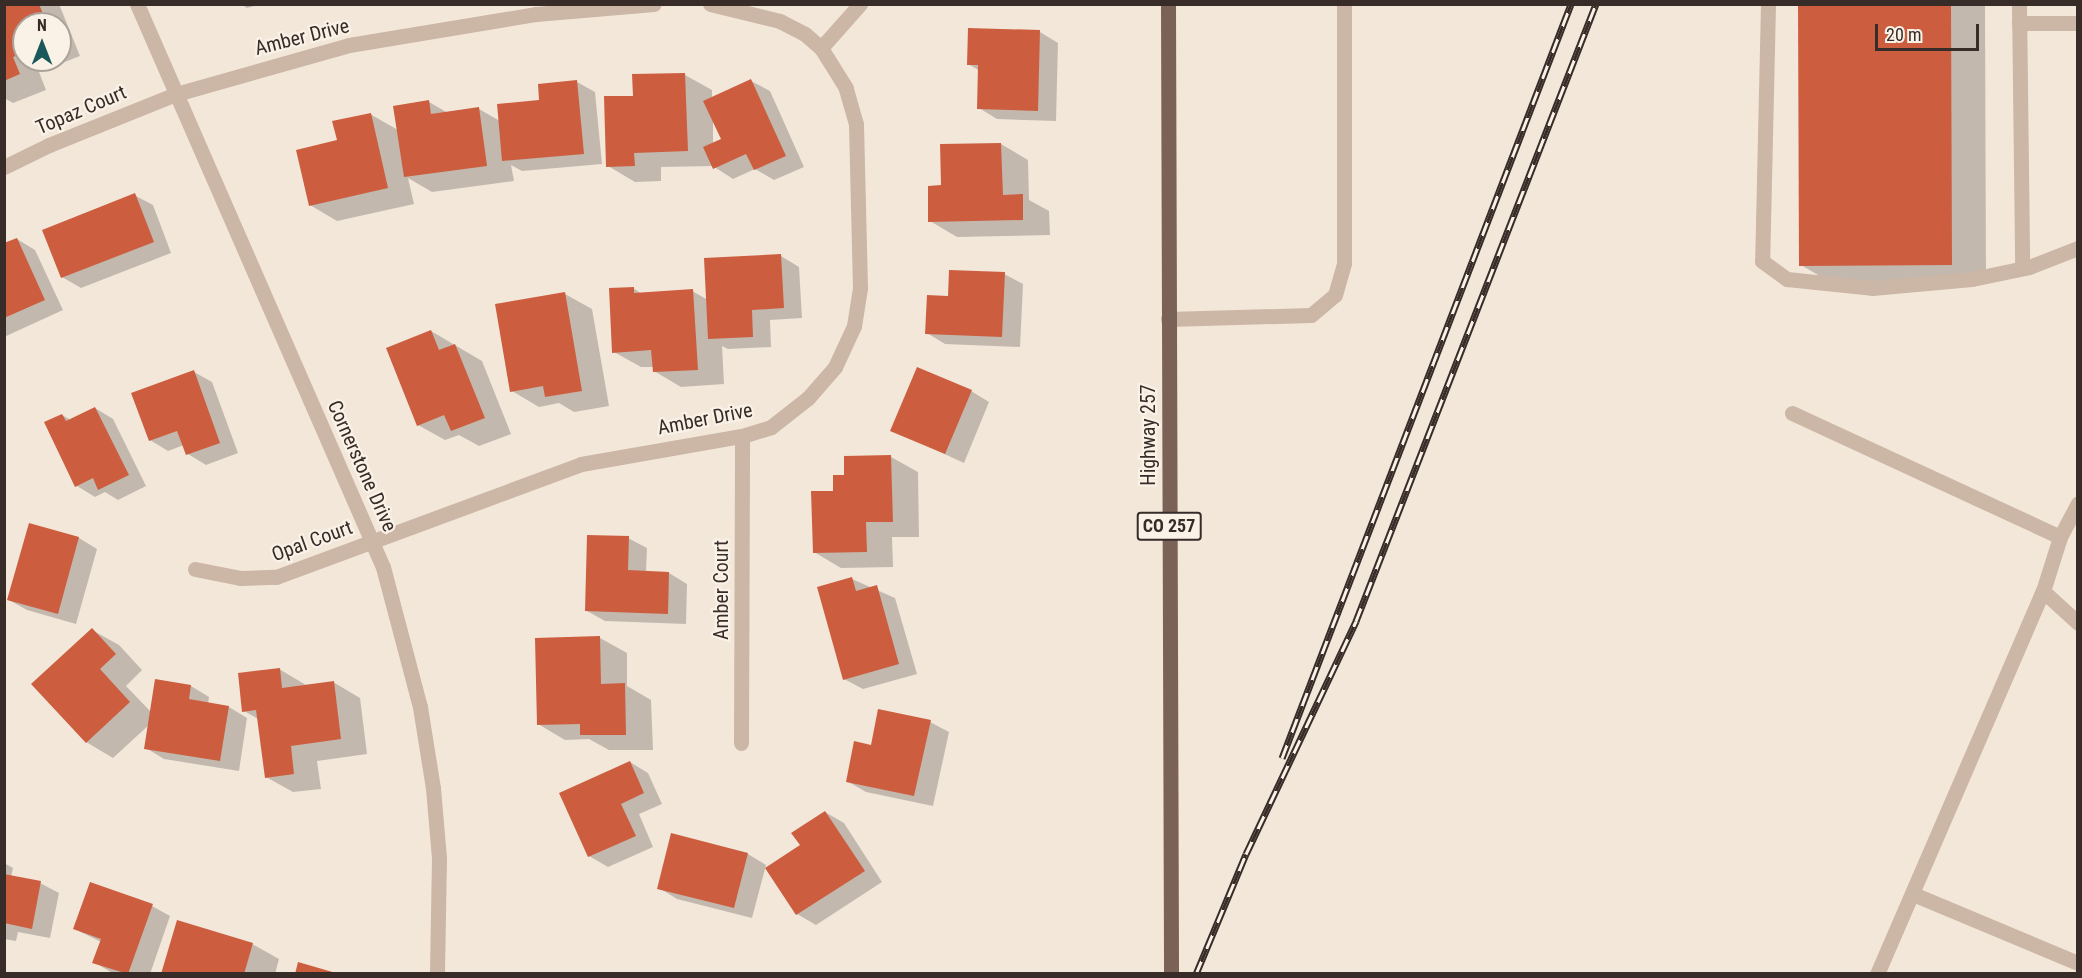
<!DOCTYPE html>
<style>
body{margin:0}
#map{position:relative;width:2082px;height:978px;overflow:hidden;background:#f3e7da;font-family:"Roboto Condensed",sans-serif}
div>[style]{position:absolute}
.shadow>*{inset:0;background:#0003}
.building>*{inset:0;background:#cc5e3f}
.service>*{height:15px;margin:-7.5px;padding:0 7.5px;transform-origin:7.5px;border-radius:7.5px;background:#ccb6a5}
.minor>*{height:15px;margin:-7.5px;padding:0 7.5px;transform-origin:7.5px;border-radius:7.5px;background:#ccb6a5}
.primary>*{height:15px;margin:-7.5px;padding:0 7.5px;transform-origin:7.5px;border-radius:7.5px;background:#7a6257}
.rail>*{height:7px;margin-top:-3.5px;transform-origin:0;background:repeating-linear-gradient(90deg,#faf1e7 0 14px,#372c27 0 28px);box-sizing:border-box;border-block:2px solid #372c27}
span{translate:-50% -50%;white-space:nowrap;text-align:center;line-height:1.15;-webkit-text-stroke:4.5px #faf1e7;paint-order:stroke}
.shield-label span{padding:2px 4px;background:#faf1e7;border:2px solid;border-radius:4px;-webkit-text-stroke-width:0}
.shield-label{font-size:18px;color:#372c27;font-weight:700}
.street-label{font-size:20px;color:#372c27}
.frame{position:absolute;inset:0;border:6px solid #372c27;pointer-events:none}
.north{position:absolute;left:12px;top:12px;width:60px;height:60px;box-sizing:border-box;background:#faf1e7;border:2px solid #aca29a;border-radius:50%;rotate:0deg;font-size:16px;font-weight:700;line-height:24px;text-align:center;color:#372c27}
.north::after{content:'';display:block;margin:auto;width:21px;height:27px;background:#1a585b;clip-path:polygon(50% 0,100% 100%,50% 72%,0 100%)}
.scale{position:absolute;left:1875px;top:24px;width:104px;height:27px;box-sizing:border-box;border:3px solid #372c27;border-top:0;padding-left:8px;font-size:18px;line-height:21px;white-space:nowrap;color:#372c27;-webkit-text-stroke:4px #faf1e7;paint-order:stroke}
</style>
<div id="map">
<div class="shadow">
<div style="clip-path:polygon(evenodd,4px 4px,59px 4px,80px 56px,39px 72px,46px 90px,13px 103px,4px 98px,4px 4px,24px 24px,60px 24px,60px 60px,24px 60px,24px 24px)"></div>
<div style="clip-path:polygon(241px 4px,262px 4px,247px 8px)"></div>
<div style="clip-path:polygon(1800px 4px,1985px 4px,1986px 284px,1835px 285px,1801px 265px)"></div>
<div style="clip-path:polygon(1040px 32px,1058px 43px,1056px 121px,997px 119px,979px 108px,980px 71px,968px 64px)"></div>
<div style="clip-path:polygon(evenodd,685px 75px,712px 90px,712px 99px,751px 81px,770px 91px,804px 167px,774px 180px,755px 169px,733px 179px,713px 166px,661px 167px,661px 181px,635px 182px,608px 166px,634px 97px,685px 75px,713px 117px,723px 140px,713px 144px,713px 117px)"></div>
<div style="clip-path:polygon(577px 82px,595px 92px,602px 164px,522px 171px,511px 165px,514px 181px,432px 192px,408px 178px,414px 204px,337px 221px,310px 205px,338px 141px,370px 114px,398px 130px,429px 102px,448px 113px,479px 109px,500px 121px)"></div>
<div style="clip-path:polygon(1001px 144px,1028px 160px,1029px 200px,1049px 211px,1050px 235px,957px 237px,930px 221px,942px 186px)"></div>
<div style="clip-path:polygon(134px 195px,153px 205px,171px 253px,81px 288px,62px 277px)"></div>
<div style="clip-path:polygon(17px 239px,35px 250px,63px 310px,4px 337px,4px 245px)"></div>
<div style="clip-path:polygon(781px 256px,799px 267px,802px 318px,770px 320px,771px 347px,728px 349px,722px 346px,724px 384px,681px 387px,654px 371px,654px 367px,641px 367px,614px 352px,633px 288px,642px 294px,692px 291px,708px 300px)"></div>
<div style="clip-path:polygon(1004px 274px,1023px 284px,1020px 347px,945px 344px,927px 333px,950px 298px)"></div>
<div style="clip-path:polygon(565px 294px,592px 309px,609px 406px,574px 412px,559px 403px,539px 407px,512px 391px)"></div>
<div style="clip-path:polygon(431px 331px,482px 361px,511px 434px,479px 446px,459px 435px,445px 440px,418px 425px)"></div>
<div style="clip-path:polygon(194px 372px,212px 382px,238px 453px,206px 465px,188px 454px,184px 445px,168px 451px,150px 440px)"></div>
<div style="clip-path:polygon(971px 391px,989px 402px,964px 463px,892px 430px)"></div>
<div style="clip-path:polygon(95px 408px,113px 419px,146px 486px,118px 500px,105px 492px,95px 497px,77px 486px,62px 415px,71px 420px)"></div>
<div style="clip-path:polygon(891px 457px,918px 472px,919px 537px,892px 537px,893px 567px,841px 568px,814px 552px,834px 492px,846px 476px)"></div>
<div style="clip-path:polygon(30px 525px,79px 538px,97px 549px,76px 624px,27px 610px,9px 600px)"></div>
<div style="clip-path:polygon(628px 538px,647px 548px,646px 572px,669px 573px,687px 584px,686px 624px,605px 621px,587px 611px)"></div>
<div style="clip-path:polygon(852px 579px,895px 598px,917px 674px,863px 689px,844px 679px)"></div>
<div style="clip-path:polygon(92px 630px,119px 645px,142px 670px,126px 686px,152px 713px,191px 686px,209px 697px,208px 704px,229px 707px,247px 718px,239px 771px,164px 759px,146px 748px,150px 724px,113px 758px,86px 742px)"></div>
<div style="clip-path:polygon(600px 638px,627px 653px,627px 686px,651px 700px,653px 750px,609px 750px,589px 739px,565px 740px,538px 724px)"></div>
<div style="clip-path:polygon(279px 669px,306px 685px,333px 682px,360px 698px,367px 754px,317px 761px,321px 789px,293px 792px,266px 777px,258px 719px,244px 711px)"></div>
<div style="clip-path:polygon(930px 722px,949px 732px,933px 806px,866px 792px,847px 781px)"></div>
<div style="clip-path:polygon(630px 762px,648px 773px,662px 804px,639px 814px,653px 847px,608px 867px,589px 856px)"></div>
<div style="clip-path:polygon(825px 812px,844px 823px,882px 882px,816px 925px,797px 914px,767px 868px,802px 846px)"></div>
<div style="clip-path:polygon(748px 854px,766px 865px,752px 918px,677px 899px,659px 888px)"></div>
<div style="clip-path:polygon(4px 863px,13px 868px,11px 877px,40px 883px,59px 893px,50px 938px,18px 932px,16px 941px,4px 939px)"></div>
<div style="clip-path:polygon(152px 906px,170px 916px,150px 974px,114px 974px,94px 962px,101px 942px,75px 929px)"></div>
<div style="clip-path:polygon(252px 944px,279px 959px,275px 974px,162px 974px)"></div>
</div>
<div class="building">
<div style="clip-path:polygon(4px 4px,39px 4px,47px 24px,24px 24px,24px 53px,13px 57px,20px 74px,4px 81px)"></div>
<div style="clip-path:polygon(1798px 4px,1951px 4px,1952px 265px,1799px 266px)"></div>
<div style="clip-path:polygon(968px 28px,1040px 30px,1038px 111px,977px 109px,978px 65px,967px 65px)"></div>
<div style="clip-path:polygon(685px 73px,688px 151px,634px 153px,635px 166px,606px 167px,604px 96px,633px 96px,632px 74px)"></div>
<div style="clip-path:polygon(751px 79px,786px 156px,754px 170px,746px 154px,713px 169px,703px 147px,721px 139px,703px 101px)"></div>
<div style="clip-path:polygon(577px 80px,584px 154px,502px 161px,497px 104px,539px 100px,538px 84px)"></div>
<div style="clip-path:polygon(429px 100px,431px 114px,479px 107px,487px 166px,404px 177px,393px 106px)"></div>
<div style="clip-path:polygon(371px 113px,388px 188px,309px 206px,296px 150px,337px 140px,332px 121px)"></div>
<div style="clip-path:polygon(1001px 143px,1003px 195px,1023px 194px,1023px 220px,928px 222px,928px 186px,941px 185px,940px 144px)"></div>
<div style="clip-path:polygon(135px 193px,154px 242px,61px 278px,42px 230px)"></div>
<div style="clip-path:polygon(17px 238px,45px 300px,4px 318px,4px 243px)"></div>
<div style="clip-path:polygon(781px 254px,784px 308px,752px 310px,753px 337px,708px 339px,704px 258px)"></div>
<div style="clip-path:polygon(949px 270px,1005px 272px,1002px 337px,925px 334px,927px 295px,948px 296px)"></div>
<div style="clip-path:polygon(634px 287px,634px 293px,693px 289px,698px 370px,653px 372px,651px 350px,612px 353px,609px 288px)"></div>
<div style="clip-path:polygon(565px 292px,582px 391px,545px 397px,543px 386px,510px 392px,495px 304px)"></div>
<div style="clip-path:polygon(431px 330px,439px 350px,455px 344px,485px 418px,451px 431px,444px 415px,417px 426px,386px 348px)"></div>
<div style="clip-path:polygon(917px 367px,972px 390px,945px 454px,890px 431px)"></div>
<div style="clip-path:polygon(194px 370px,220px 443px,186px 455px,177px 431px,149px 441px,131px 393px)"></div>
<div style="clip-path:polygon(95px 407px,129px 475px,98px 490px,93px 478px,75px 487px,44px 422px,62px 414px,66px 421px)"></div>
<div style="clip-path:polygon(891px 455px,893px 522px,866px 522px,867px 552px,813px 553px,811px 491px,833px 491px,833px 475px,844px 475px,844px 456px)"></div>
<div style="clip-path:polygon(29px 523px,79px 537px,58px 614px,7px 600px)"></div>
<div style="clip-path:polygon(587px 535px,629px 536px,628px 570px,669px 572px,668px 614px,585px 611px)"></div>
<div style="clip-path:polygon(852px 577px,856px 591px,877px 585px,899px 664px,843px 680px,817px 587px)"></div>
<div style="clip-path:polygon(92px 628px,116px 654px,100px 669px,130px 702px,86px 743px,31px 684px)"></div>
<div style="clip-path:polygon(600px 636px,601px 684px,625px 683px,626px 735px,580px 735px,580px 724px,537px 725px,535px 638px)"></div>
<div style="clip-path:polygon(280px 668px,282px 688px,334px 681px,341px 739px,291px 746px,294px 774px,265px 778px,256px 710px,242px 712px,238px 673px)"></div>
<div style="clip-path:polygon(155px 679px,191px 685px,189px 699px,229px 706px,220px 761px,144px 749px)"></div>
<div style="clip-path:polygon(878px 709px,931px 720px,914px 796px,846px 782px,854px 741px,871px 745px)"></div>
<div style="clip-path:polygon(630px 761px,644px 793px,621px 804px,636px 836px,588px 857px,559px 793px)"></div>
<div style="clip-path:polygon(825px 811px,865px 871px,796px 915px,765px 868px,800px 845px,791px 833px)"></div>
<div style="clip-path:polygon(671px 833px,748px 853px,734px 908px,657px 889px)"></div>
<div style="clip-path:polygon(4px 874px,41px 881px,32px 929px,4px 923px)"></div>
<div style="clip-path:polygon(90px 882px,153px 904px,128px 974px,92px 963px,101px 939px,73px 929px)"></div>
<div style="clip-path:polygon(177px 920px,253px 943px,244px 974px,161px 974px)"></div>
<div style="clip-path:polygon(298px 962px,336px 973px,335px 974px,295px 974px)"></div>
</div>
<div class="service">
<div style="left:1768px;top:4px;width:257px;rotate:91.3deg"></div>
<div style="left:1762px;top:261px;width:31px;rotate:36deg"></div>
<div style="left:1787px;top:279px;width:85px;rotate:6deg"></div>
<div style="left:1872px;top:288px;width:100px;rotate:-5.1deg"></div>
<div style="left:1972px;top:279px;width:58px;rotate:-11.9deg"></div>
<div style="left:2029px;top:267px;width:53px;rotate:-21.2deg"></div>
<div style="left:2019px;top:4px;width:264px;rotate:89.3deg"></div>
<div style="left:2019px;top:23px;width:59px"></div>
<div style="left:1168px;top:319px;width:143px;rotate:-1.6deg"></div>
<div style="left:1311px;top:315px;width:31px;rotate:-40deg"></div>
<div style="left:1335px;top:295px;width:33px;rotate:-74deg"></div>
<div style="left:1344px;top:263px;width:259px;rotate:-90deg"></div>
<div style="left:1792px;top:413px;width:295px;rotate:24.8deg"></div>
<div style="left:2043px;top:591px;width:47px;rotate:42.4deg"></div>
<div style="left:1913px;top:894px;width:179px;rotate:22.7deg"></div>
<div style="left:1877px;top:974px;width:417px;rotate:-66.6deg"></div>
<div style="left:2043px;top:591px;width:57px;rotate:-72.5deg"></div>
<div style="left:2060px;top:537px;width:38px;rotate:-62deg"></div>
</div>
<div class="minor">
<div style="left:137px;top:4px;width:614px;rotate:66.4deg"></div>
<div style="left:383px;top:567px;width:145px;rotate:75.2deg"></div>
<div style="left:420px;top:707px;width:82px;rotate:80.9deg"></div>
<div style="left:433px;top:788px;width:70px;rotate:85.1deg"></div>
<div style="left:439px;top:858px;width:116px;rotate:91deg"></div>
<div style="left:821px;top:48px;width:59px;rotate:-48.4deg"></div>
<div style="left:4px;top:167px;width:50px;rotate:-26.1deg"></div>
<div style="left:49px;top:145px;width:137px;rotate:-21.9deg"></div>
<div style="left:176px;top:94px;width:180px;rotate:-15.8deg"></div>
<div style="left:349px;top:45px;width:190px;rotate:-9.4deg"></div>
<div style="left:536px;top:14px;width:118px;rotate:-4.8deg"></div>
<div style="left:195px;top:569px;width:47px;rotate:11.1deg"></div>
<div style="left:241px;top:578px;width:35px;rotate:-2deg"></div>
<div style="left:276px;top:577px;width:325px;rotate:-20.3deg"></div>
<div style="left:581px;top:464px;width:163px;rotate:-9.9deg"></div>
<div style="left:742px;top:436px;width:30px;rotate:-17deg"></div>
<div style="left:771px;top:427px;width:47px;rotate:-38.1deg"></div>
<div style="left:808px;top:398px;width:41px;rotate:-48.9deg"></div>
<div style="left:835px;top:367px;width:45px;rotate:-65.1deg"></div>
<div style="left:854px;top:326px;width:38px;rotate:-81deg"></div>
<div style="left:860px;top:288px;width:164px;rotate:-91.4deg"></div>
<div style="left:856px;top:124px;width:37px;rotate:-106deg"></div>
<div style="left:846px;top:88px;width:47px;rotate:-122deg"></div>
<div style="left:821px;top:48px;width:21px;rotate:-139deg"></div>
<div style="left:805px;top:34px;width:28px;rotate:-153deg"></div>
<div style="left:780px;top:21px;width:72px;rotate:-166.3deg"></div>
<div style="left:741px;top:743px;width:307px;rotate:-89.8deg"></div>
</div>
<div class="primary">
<div style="left:1168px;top:4px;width:970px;rotate:89.82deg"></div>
</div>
<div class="rail">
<div style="left:1282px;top:758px;width:807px;rotate:-69.03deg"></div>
<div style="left:1196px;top:974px;width:130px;rotate:-67.4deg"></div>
<div style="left:1246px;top:854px;width:258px;rotate:-64.7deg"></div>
<div style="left:1356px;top:621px;width:662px;rotate:-68.75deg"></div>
</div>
<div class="shield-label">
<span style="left:1169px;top:526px">CO 257</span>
</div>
<div class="street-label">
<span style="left:302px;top:37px;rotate:-14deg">Amber Drive</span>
<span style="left:81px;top:110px;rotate:-23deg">Topaz Court</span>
<span style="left:705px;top:419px;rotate:-11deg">Amber Drive</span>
<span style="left:1148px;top:435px;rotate:-90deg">Highway 257</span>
<span style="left:362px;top:466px;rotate:66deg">Cornerstone Drive</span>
<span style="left:312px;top:541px;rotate:-20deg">Opal Court</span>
<span style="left:721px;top:590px;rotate:-90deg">Amber Court</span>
</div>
<div class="frame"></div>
<div class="north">N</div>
<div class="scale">20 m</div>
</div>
